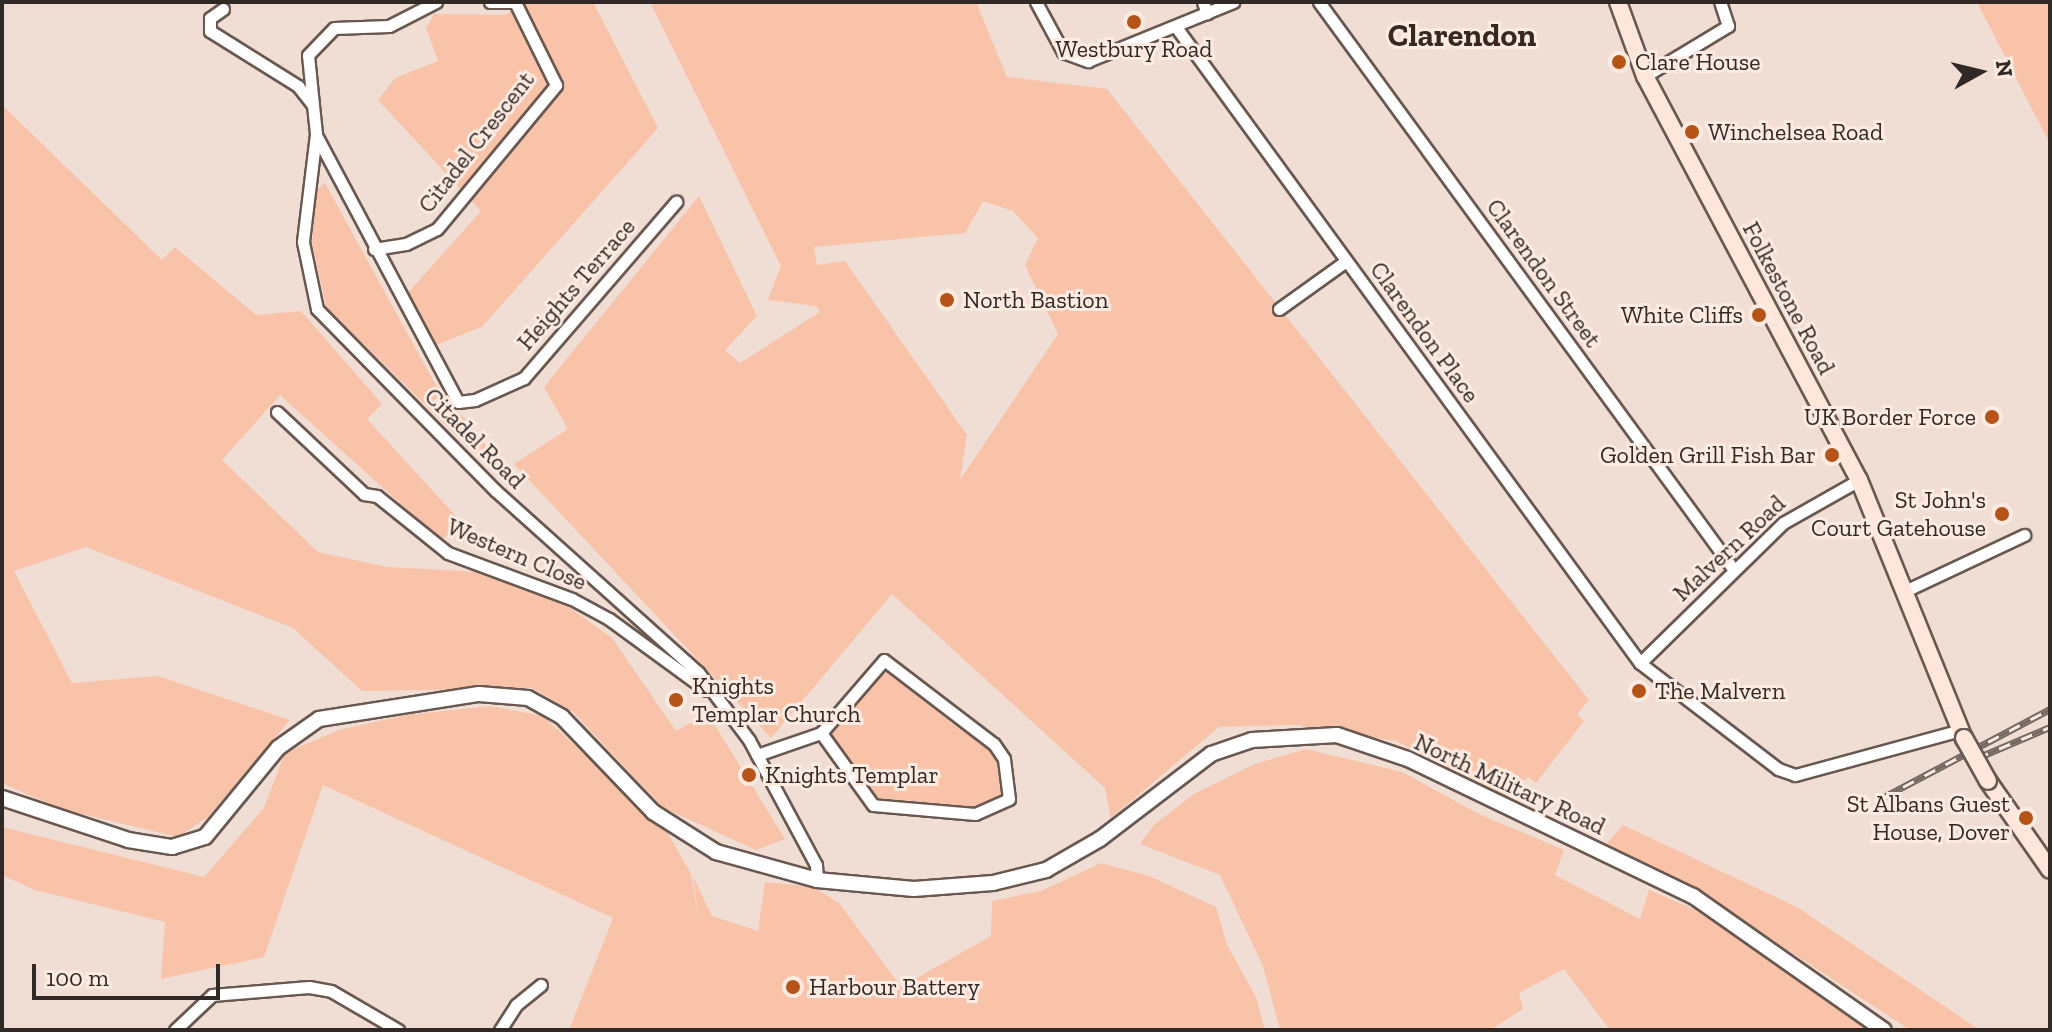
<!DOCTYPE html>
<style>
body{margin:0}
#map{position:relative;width:2052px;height:1032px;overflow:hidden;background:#f0ddd4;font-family:"Zilla Slab",serif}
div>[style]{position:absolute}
.green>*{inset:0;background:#f8c3a9}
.roads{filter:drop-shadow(2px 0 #685850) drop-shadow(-2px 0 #685850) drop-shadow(0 2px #685850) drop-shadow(0 -2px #685850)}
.minor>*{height:11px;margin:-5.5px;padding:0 5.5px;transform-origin:5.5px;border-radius:5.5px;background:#fff}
.tertiary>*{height:14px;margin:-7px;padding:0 7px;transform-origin:7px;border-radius:7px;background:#fff}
.secondary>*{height:16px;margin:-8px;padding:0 8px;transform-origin:8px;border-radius:8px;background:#fee6db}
.rail>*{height:7px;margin-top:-3.5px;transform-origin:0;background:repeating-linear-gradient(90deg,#fdeae1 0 12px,#726761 0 24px);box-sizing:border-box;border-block:2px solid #726761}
.bridges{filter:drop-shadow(2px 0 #685850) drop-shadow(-2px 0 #685850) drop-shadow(0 2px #685850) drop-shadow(0 -2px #685850)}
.secondary-bridge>*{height:16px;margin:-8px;padding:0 8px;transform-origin:8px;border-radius:8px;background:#fee6db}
.dots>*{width:22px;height:22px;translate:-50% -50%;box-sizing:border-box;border:4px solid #fdeae1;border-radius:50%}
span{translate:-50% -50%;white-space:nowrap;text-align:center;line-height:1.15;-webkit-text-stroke:6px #fdeae1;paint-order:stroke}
.poi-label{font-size:24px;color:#302925}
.left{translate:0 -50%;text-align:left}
.right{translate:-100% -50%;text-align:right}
.street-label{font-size:24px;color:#302925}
.district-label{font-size:32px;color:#372822;font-weight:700}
.frame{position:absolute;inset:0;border:4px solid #302925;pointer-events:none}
.north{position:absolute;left:1940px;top:32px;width:80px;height:80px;-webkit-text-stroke:6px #fdeae1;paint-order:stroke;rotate:82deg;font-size:22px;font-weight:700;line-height:32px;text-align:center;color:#302925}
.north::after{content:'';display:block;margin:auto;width:28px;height:36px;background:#302925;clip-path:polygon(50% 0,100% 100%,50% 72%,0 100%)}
.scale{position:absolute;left:32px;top:964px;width:188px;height:36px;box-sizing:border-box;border:4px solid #302925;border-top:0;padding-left:10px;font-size:24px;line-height:28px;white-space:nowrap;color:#302925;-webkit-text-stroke:6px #fdeae1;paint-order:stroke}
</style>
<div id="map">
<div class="green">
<div style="clip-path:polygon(528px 2px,593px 2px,658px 128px,482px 327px,433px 346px,407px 294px,481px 211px,378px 100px,395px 78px,438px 61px,426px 28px,434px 14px,505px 15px)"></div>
<div style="clip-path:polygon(evenodd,650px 2px,976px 2px,1007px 77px,1107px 89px,1589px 700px,1577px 714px,1584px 721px,1536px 783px,1528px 777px,1507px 798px,1396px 741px,1296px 725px,1219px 727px,1111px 818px,1105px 788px,892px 594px,771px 738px,514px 464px,568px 429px,544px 387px,699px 196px,757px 316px,725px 350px,740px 363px,820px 312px,816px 306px,768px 300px,781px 266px,650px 2px,983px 201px,1013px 211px,1038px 238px,1025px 265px,1058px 334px,960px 480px,967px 435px,845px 261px,817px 265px,814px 247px,965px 233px,983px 201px)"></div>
<div style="clip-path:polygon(1977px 2px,2050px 2px,2050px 144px)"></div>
<div style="clip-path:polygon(2px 105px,162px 260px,175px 247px,256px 315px,301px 311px,382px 404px,367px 419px,463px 524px,441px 540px,280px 395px,222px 460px,318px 552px,387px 567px,485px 572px,563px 603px,612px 638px,676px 731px,708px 714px,785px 839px,756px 850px,662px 807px,573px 712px,532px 688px,362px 691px,293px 628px,86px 547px,14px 571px,72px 683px,158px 676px,290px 720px,208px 817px,178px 837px,61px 809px,2px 783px)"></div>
<div style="clip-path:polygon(325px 183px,446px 404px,465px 418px,487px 447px,477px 456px,326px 307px,312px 242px,317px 190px)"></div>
<div style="clip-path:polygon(885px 668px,904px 678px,904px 685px,953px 724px,962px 724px,991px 747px,999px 760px,1002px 795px,975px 807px,951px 810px,946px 804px,887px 799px,880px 803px,867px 793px,836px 742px,826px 735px,876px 672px)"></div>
<div style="clip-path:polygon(490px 706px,543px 716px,666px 830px,691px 874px,700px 927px,693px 876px,712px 916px,758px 931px,765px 882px,814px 887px,840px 904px,901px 987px,991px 936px,992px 901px,1041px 891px,1101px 863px,1149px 876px,1216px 907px,1227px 945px,1256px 997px,1265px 1030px,569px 1030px,613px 918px,323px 785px,264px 957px,161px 979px,165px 922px,35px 890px,2px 875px,2px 827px,204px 877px,264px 808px,285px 753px,339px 730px,406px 715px)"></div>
<div style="clip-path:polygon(1306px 749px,1402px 772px,1479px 814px,1564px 850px,1555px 875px,1640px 919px,1649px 890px,1715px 918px,1868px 1030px,1610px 1030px,1564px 969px,1519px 993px,1523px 1009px,1490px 1030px,1280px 1030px,1263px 966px,1220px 875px,1140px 844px,1154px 825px,1194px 794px,1255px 764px)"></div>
<div style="clip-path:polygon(1623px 825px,1797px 907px,1980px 1030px,1910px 1030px,1707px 897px,1605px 846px)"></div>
</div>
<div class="roads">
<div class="minor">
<div style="left:1036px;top:2px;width:57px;rotate:61.6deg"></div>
<div style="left:1063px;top:52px;width:27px;rotate:20deg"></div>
<div style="left:1088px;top:61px;width:157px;rotate:-22.1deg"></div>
<div style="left:1203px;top:2px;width:12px;rotate:70deg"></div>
<div style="left:1319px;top:2px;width:703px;rotate:53.85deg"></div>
<div style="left:223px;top:9px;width:16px;rotate:145deg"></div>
<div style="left:210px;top:18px;width:13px;rotate:90deg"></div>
<div style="left:210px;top:31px;width:104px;rotate:32deg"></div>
<div style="left:298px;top:86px;width:24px;rotate:52deg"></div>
<div style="left:313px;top:105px;width:29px;rotate:84deg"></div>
<div style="left:316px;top:134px;width:109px;rotate:96.9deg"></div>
<div style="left:303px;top:242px;width:68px;rotate:78.2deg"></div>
<div style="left:317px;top:309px;width:255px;rotate:45.5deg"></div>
<div style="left:496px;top:491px;width:271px;rotate:41.9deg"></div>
<div style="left:698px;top:672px;width:85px;rotate:53.1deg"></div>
<div style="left:749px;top:740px;width:142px;rotate:61.8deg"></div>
<div style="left:816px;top:865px;width:15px;rotate:86deg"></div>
<div style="left:1176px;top:27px;width:787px;rotate:53.89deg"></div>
<div style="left:1640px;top:663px;width:174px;rotate:37.5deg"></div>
<div style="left:1778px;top:769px;width:18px;rotate:19deg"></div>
<div style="left:1795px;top:775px;width:172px;rotate:-15.2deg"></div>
<div style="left:1645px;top:76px;width:97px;rotate:-31.1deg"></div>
<div style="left:1728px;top:26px;width:25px;rotate:-108deg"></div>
<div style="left:313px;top:105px;width:50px;rotate:-95.7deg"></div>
<div style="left:308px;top:55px;width:37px;rotate:-46deg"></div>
<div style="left:334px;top:28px;width:55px;rotate:-2.1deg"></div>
<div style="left:389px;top:26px;width:53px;rotate:-27.1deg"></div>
<div style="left:316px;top:135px;width:302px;rotate:62deg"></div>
<div style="left:458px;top:402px;width:17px;rotate:-7deg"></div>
<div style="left:475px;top:400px;width:54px;rotate:-24.2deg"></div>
<div style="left:524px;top:378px;width:233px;rotate:-49.2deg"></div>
<div style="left:374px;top:249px;width:32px;rotate:-9deg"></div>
<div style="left:406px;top:244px;width:34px;rotate:-26deg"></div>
<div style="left:437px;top:229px;width:187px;rotate:-50.4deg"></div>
<div style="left:556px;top:85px;width:93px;rotate:-116.3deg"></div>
<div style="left:515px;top:2px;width:25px;rotate:180deg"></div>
<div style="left:1279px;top:309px;width:82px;rotate:-35.6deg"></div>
<div style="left:277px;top:412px;width:120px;rotate:43.3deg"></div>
<div style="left:364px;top:494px;width:13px;rotate:9deg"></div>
<div style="left:377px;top:496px;width:91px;rotate:38.8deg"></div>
<div style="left:448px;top:553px;width:132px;rotate:20.4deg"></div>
<div style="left:572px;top:599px;width:42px;rotate:28.4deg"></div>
<div style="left:609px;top:619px;width:120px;rotate:36.2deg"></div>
<div style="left:1903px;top:592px;width:134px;rotate:-25.2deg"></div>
<div style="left:1640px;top:663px;width:200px;rotate:-44.4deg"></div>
<div style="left:1783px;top:523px;width:87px;rotate:-29.5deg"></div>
<div style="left:757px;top:755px;width:68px;rotate:-19deg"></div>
<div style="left:821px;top:733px;width:96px;rotate:-49.2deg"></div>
<div style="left:884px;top:660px;width:138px;rotate:37.4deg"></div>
<div style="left:994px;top:744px;width:18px;rotate:56deg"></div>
<div style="left:1004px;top:759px;width:40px;rotate:82.9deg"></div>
<div style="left:1009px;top:799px;width:37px;rotate:156deg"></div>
<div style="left:975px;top:814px;width:102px;rotate:-175deg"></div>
<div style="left:873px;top:805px;width:89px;rotate:-125.8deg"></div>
<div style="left:175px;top:1030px;width:51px;rotate:-43.4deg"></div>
<div style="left:212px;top:995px;width:97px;rotate:-4.7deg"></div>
<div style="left:309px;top:987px;width:22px;rotate:10deg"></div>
<div style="left:331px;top:991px;width:78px;rotate:30.2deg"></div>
<div style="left:500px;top:1030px;width:30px;rotate:-57deg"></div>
<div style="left:516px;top:1005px;width:32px;rotate:-39deg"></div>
</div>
<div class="tertiary">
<div style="left:2px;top:798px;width:133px;rotate:18.4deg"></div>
<div style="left:128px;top:840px;width:45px;rotate:9deg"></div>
<div style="left:172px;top:847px;width:34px;rotate:-17deg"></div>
<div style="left:205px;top:837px;width:115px;rotate:-50.6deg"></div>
<div style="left:278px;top:748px;width:50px;rotate:-35.3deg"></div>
<div style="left:319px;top:719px;width:162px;rotate:-8.9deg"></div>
<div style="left:479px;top:694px;width:49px;rotate:4.7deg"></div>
<div style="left:528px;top:698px;width:39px;rotate:29deg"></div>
<div style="left:562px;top:717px;width:132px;rotate:46.2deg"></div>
<div style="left:653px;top:812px;width:75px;rotate:32.4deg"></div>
<div style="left:716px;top:852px;width:105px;rotate:15.5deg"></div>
<div style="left:817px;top:880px;width:97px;rotate:5.3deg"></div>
<div style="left:914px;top:889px;width:79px;rotate:-4.3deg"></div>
<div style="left:993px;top:883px;width:55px;rotate:-13.8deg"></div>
<div style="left:1046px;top:870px;width:62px;rotate:-29.9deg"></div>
<div style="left:1100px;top:839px;width:140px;rotate:-37.4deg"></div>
<div style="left:1211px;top:754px;width:43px;rotate:-18.9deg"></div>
<div style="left:1252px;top:740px;width:85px;rotate:-3.4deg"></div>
<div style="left:1337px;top:735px;width:75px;rotate:18.7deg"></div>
<div style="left:1408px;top:759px;width:316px;rotate:25.7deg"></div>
<div style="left:1693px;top:896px;width:233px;rotate:35.1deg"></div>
</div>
<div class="secondary">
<div style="left:1618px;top:2px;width:79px;rotate:70deg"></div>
<div style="left:1645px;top:76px;width:457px;rotate:62.1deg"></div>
<div style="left:1859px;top:480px;width:279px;rotate:67.9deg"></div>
<div style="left:1988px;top:781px;width:108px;rotate:55.1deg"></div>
</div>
</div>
<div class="rail">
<div style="left:1977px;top:758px;width:79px;rotate:-23deg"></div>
<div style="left:1882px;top:798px;width:190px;rotate:-27.9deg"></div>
</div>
<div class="bridges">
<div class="secondary-bridge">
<div style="left:1964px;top:738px;width:49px;rotate:60.8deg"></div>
</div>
</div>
<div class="dots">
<div style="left:1134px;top:22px;background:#b65417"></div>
<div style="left:1619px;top:62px;background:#b65417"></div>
<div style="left:1692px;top:132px;background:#b65417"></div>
<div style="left:947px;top:300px;background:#b65417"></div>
<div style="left:1759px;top:315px;background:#b65417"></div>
<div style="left:1992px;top:417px;background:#b65417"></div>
<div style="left:1832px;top:455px;background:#b65417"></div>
<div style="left:2002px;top:514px;background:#b65417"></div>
<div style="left:1639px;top:691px;background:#b65417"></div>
<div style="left:676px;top:700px;background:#b65417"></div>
<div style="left:749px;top:775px;background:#b65417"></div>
<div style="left:2026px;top:818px;background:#b65417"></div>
<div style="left:793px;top:987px;background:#b65417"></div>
</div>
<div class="poi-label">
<span style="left:1134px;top:49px">Westbury Road</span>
<span class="left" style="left:1635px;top:62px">Clare House</span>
<span class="left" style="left:1708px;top:132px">Winchelsea Road</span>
<span class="left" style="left:963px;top:300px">North Bastion</span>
<span class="right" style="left:1743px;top:315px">White Cliffs</span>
<span class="right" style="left:1976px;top:417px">UK Border Force</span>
<span class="right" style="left:1816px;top:455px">Golden Grill Fish Bar</span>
<span class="right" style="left:1986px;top:514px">St John's<br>Court Gatehouse</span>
<span class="left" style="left:692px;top:700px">Knights<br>Templar Church</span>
<span class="left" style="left:1655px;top:691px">The Malvern</span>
<span class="left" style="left:765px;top:775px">Knights Templar</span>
<span class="right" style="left:2010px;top:818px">St Albans Guest<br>House, Dover</span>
<span class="left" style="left:809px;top:987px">Harbour Battery</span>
</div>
<div class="street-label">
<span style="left:476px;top:142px;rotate:-52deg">Citadel Crescent</span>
<span style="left:1544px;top:273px;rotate:54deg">Clarendon Street</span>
<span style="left:576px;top:284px;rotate:-49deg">Heights Terrace</span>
<span style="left:1789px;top:298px;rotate:62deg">Folkestone Road</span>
<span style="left:1425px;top:332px;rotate:54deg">Clarendon Place</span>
<span style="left:475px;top:438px;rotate:45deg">Citadel Road</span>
<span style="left:1729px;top:548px;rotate:-43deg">Malvern Road</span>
<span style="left:517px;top:554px;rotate:23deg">Western Close</span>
<span style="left:1510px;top:784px;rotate:25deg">North Military Road</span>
</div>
<div class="district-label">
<span style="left:1462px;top:35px">Clarendon</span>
</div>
<div class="frame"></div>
<div class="north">N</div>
<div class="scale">100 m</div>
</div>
